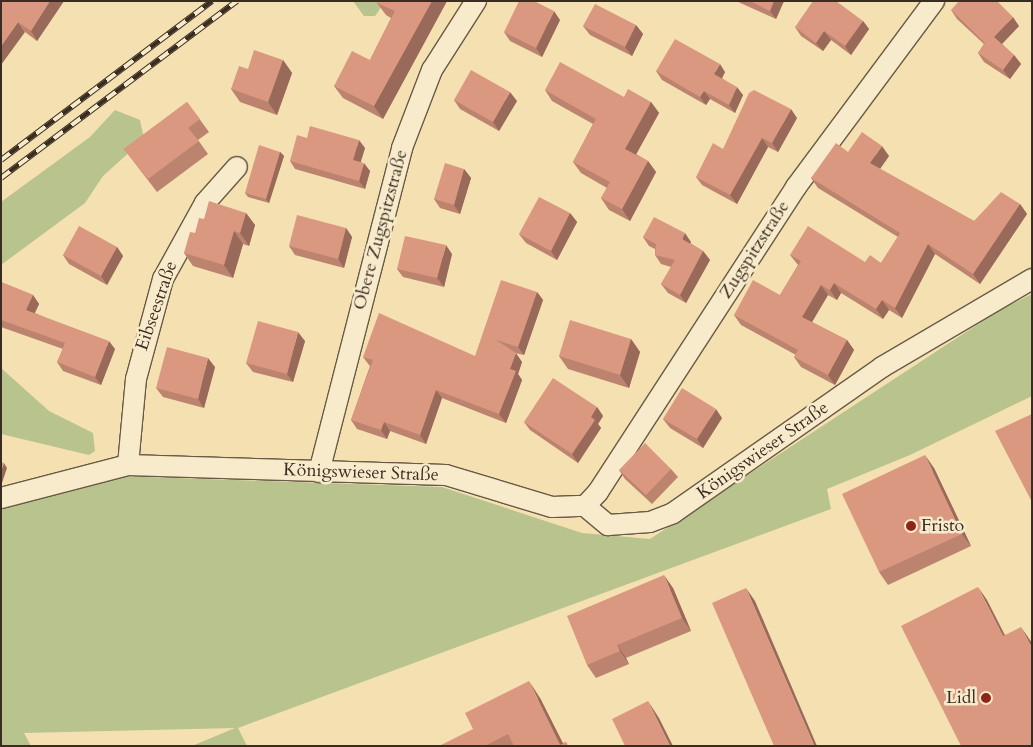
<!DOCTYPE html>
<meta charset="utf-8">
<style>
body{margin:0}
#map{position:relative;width:1033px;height:747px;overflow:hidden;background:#f5e0b1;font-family:Cardo,serif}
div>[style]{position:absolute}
.green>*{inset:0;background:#b8c38e}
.roads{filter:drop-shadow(1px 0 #685a45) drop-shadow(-1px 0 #685a45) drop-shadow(0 1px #685a45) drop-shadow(0 -1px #685a45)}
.street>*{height:20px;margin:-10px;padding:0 10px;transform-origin:10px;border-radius:10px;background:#f8ebcc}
.rail>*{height:5.5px;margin-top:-2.75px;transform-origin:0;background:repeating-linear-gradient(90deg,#f8ebcc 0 11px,#392d21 0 22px);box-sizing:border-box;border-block:1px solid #392d21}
.wall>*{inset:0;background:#bc836f}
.shaded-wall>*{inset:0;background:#996a5a}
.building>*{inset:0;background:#db9881}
.dots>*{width:14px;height:14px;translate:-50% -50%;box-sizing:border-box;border:2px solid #f8ebcc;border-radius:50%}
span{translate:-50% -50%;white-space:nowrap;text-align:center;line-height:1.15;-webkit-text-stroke:5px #f8ebcc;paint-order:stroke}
.street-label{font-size:18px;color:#392d21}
.poi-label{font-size:18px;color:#392d21}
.left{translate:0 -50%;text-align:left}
.right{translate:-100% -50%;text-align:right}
.frame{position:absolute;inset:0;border:2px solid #392d21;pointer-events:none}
</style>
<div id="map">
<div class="green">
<div style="clip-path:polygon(353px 1px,382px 1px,382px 6px,375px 16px,364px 16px)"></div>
<div style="clip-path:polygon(115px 110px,140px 120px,144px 139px,103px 176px,85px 203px,1px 265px,1px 202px,90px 137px)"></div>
<div style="clip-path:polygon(1032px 294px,1032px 396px,910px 455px,827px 489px,831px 509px,238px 728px,247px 746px,192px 746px,235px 728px,24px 733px,31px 746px,1px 746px,1px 506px,119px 476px,442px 487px,582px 533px,650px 539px,998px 311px)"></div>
<div style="clip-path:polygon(1px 368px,49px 411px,93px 433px,95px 451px,89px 455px,1px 434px)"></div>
</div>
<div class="roads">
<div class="street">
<div style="left:128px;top:465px;width:86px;rotate:-84.7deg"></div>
<div style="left:136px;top:379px;width:104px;rotate:-74.9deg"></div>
<div style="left:163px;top:279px;width:87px;rotate:-61.1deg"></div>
<div style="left:205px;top:203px;width:48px;rotate:-48.4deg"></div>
<div style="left:319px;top:472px;width:334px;rotate:-75.6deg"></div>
<div style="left:402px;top:148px;width:84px;rotate:-69deg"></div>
<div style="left:432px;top:70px;width:82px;rotate:-57.5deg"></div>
<div style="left:1px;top:498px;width:131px;rotate:-14.6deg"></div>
<div style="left:128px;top:465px;width:318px;rotate:1.8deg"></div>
<div style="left:446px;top:475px;width:111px;rotate:16.8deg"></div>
<div style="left:552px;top:507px;width:33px;rotate:-2deg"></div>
<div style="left:585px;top:506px;width:19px;rotate:-47deg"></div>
<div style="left:598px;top:492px;width:364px;rotate:-57deg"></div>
<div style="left:796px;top:187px;width:232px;rotate:-53.4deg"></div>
<div style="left:585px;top:506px;width:30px;rotate:40deg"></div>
<div style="left:608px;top:525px;width:42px;rotate:-4.1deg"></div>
<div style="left:650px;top:522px;width:25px;rotate:-21deg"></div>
<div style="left:673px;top:513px;width:255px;rotate:-34.9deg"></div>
<div style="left:882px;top:367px;width:174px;rotate:-30.4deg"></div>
</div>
</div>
<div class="rail">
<div style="left:1px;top:160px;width:264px;rotate:-37deg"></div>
<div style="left:1px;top:178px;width:295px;rotate:-36.9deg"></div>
</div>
<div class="wall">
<div style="clip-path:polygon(3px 1px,64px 1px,37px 41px,25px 32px)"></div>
<div style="clip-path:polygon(378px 1px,447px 1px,383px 119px,343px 98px,334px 86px,370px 60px,391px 18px,386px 15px,377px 3px)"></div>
<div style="clip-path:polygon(736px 1px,784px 1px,776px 19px)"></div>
<div style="clip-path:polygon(951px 10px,1019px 26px,1002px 44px,1014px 55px,1021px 64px,1010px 79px,984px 62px,978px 53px,984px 44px,957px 19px)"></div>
<div style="clip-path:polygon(560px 20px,542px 57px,510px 41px,504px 32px)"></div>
<div style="clip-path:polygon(863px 21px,869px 29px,851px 55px,831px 40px,823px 51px,801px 36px,795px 27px)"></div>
<div style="clip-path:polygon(636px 25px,643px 34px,632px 56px,590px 35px,583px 26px)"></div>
<div style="clip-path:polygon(283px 60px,292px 73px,277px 115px,240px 102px,231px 89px,248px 69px)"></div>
<div style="clip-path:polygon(656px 71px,725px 72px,722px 78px,743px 95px,735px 113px,710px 99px,706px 105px,662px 80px)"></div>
<div style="clip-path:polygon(545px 90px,624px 97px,651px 102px,659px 113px,636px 154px,648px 161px,656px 172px,630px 221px,609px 210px,601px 198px,607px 188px,581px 173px,573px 162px,593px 124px,552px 101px)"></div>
<div style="clip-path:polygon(454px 100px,517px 101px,499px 131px,460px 109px)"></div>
<div style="clip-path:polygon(187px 102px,209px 132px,198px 140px,208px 154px,157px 192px,124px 149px)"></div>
<div style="clip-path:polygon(797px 118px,778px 152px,768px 147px,737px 204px,702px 185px,696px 177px,723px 149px)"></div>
<div style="clip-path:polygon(307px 138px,365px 148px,360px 162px,370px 171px,365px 189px,295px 169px,290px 161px)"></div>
<div style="clip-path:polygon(280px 152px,284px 156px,269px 203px,248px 197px,245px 193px)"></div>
<div style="clip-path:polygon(848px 152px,889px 156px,880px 169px,974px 221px,1020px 204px,1027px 214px,980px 284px,935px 254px,902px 318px,889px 310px,883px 319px,841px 293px,837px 300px,828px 295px,812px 322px,847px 340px,854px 350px,835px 385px,801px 367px,794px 357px,796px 355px,741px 325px,734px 315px,780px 295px,798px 265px,790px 255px,865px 262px,881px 263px,898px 237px,818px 188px,811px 178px)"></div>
<div style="clip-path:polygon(464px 169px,471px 178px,460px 214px,440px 208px,434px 199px)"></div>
<div style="clip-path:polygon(246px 213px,255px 225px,249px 246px,243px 244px,233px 278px,193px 266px,184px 253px,204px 219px)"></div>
<div style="clip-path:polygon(570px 213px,577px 222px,557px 260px,526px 243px,519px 234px)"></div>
<div style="clip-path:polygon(346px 228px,352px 237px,344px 268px,295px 255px,289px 246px)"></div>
<div style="clip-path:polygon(643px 237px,691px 242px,690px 243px,703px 251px,710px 260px,686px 303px,668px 293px,661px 284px,671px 267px,661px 264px,655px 255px,655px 249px,649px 246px)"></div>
<div style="clip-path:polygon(117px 247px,123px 256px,107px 285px,69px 264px,63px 255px)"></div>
<div style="clip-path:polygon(452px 254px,444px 287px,403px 277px,397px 269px)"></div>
<div style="clip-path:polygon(1px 282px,33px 295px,39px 304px,35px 313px,115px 349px,101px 385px,63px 371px,57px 362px,63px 349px,1px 327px)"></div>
<div style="clip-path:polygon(537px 292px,543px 300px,524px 355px,515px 353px,522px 362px,518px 374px,522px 380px,506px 423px,442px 398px,426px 444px,390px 431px,387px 439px,357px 429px,351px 420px,370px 366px,369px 365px,363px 357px,475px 356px)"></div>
<div style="clip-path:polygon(631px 339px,640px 352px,629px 388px,568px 369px,559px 356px)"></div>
<div style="clip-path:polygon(305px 341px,293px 382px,253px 372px,246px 363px)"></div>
<div style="clip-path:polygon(215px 367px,204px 408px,163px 397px,156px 388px)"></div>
<div style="clip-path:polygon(597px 407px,603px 416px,598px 424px,601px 428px,578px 463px,530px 430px,524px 422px)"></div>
<div style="clip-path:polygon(722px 418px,703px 448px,670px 428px,663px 419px)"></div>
<div style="clip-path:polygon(934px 468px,971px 546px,888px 585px,879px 572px)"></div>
<div style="clip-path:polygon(671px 469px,678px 477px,652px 504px,625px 479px,619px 470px)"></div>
<div style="clip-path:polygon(673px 588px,691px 631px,626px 658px,629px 664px,596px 678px,587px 665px)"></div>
<div style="clip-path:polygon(540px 698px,563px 743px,566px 742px,568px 746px,442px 746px)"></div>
</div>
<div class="shaded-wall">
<div style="clip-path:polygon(50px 1px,64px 1px,37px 41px,31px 31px)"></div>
<div style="clip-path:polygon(432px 1px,447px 1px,383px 119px,374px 106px)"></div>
<div style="clip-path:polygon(774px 1px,784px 1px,776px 19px,770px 11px)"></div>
<div style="clip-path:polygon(554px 11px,560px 20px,542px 57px,536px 48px)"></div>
<div style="clip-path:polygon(1013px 17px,1019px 26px,1000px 46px,994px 37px)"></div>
<div style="clip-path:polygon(863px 21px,869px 29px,851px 55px,845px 46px)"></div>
<div style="clip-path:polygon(18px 22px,25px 32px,1px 65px,1px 46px)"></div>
<div style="clip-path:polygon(636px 25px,643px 34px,632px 56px,625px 47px)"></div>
<div style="clip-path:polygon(824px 31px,831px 40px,823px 51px,816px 43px)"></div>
<div style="clip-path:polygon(1014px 55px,1021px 64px,1010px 79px,1003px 70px)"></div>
<div style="clip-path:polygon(283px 60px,292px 73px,277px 115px,268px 102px)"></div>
<div style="clip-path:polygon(720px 64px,725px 72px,720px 82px,714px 74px)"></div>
<div style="clip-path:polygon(737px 87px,743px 95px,735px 113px,729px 105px)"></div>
<div style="clip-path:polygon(704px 91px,710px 99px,706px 105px,700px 97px)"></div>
<div style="clip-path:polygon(510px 92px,517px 101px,499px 131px,493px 122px)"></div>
<div style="clip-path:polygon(651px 102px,659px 113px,633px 160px,625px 149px)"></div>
<div style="clip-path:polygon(791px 109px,797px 118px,778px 152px,772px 143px)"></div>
<div style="clip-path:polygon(762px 138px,768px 147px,737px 204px,730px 195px)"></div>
<div style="clip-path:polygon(359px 140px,365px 148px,359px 168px,353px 160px)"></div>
<div style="clip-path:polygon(882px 146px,889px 156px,877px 173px,870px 163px)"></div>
<div style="clip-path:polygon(280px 152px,284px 156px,269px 203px,266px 199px)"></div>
<div style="clip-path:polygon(648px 161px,656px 172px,630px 221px,622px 209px)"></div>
<div style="clip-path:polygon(364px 163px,370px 171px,365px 189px,359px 181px)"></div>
<div style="clip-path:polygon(464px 169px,471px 178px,460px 214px,454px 205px)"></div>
<div style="clip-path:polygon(1020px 204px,1027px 214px,980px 284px,973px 274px)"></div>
<div style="clip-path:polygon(246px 213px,255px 225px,249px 246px,240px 233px)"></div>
<div style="clip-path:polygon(570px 213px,577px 222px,557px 260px,551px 251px)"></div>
<div style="clip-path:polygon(346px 228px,352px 237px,344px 268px,338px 259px)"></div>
<div style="clip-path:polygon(234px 231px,243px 244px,233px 278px,224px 265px)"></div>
<div style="clip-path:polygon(685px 233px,691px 242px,688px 248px,682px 239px)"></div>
<div style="clip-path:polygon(928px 244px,935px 254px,902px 318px,895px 308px)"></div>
<div style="clip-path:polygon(446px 245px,452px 254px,444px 287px,437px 278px)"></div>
<div style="clip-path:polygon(117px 247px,123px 256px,107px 285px,101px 276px)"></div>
<div style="clip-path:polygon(703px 251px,710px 260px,686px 303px,680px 295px)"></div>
<div style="clip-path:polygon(834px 283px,841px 293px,837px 300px,830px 290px)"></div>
<div style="clip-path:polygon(821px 285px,828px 295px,809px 327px,802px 317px)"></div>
<div style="clip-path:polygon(537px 292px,543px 300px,524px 355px,518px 347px)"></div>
<div style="clip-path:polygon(33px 295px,39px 304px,32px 318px,26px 310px)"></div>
<div style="clip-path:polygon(882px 300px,889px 310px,883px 319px,876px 309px)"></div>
<div style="clip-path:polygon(298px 332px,305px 341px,293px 382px,287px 374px)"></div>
<div style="clip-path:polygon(631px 339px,640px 352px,629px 388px,620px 375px)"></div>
<div style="clip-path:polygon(847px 340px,854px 350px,835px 385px,828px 375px)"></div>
<div style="clip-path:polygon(109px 341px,115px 349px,101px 385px,95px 377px)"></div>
<div style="clip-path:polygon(516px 353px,522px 362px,518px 374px,522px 380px,506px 423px,499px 414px,510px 369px)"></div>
<div style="clip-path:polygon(208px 358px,215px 367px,204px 408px,198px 399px)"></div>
<div style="clip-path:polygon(436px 390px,442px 398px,426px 444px,420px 435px)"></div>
<div style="clip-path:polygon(597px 407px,603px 416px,598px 424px,601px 428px,578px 463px,572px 454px,591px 417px)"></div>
<div style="clip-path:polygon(716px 409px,722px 418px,703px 448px,697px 439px)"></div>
<div style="clip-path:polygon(384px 422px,390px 431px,387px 439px,381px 430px)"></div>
<div style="clip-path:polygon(925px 455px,934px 468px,971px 546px,962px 534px)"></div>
<div style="clip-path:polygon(4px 463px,7px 468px,1px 486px,1px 471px)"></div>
<div style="clip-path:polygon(664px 575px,673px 588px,691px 631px,682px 618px)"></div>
<div style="clip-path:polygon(978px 587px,987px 600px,1012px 649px,1003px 636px)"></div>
<div style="clip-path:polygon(746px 588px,755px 601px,817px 746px,814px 745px)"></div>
<div style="clip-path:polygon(1021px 627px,1030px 640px,1032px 643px,1032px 648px)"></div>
<div style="clip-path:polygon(617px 645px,626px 658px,629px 664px,620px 651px)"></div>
<div style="clip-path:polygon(529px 681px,540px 698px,564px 746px,561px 746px)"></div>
<div style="clip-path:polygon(648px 701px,659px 718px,673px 746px,670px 746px)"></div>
</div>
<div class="building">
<div style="clip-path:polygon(3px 1px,50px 1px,31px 31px,18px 22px,1px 46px,1px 3px)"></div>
<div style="clip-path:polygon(378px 1px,432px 1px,374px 106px,334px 86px,352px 51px,370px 60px,395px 11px,377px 3px)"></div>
<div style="clip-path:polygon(519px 1px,534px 1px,554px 11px,536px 48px,504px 32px)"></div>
<div style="clip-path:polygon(750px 1px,774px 1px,770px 11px)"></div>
<div style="clip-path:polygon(813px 1px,836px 1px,863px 21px,845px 46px,824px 31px,816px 43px,795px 27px)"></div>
<div style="clip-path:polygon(959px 1px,997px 1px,1013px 17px,994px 37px,1014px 55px,1003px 70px,978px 53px,985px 43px,951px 10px)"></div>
<div style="clip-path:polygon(595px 4px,636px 25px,625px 47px,583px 26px)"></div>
<div style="clip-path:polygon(675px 39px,720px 64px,714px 74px,737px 87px,729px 105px,704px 91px,700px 97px,656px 71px)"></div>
<div style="clip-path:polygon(254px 50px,283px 60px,268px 102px,231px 89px,239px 66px,248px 69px)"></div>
<div style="clip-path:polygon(560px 62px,624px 97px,628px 89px,651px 102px,625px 149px,648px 161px,622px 209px,601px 198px,610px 182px,573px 162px,596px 119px,545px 90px)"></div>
<div style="clip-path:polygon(471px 70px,510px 92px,493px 122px,454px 100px)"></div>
<div style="clip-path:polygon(754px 90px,791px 109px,772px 143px,762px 138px,730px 195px,696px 177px,713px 143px,723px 149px,749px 93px)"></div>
<div style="clip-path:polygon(187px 102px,200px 119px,188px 128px,199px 141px,148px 179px,124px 149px)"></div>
<div style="clip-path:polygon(310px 126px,359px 140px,353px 160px,364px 163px,359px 181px,290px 161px,297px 135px,307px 138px)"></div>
<div style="clip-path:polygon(862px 132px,882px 146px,870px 163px,974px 221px,1001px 192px,1020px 204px,973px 274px,928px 244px,895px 308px,882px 300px,876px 309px,834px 283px,830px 290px,821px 285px,802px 317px,847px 340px,828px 375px,794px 357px,798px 350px,734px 315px,753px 280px,780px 295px,801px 261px,790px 255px,808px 226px,865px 262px,870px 255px,881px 263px,900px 233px,811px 178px,836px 143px,848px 152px)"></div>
<div style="clip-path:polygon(259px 145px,280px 152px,266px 199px,245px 193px)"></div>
<div style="clip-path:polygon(445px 163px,464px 169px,454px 205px,434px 199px)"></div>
<div style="clip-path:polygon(539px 197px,570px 213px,551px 251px,519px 234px)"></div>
<div style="clip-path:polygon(209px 201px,246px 213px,240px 233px,234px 231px,224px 265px,184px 253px,190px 232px,195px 233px,199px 218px,204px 219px)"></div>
<div style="clip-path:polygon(297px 215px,346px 228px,338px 259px,289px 246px)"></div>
<div style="clip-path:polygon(654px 217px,685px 233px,682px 239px,703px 251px,680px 295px,661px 284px,675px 260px,655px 255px,656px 244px,643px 237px)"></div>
<div style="clip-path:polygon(79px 226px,117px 247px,101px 276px,63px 255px)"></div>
<div style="clip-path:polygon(405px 236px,446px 245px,437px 278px,397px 269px)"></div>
<div style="clip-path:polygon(501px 280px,537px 292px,518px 347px,496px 340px,516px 353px,510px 369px,516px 371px,499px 414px,436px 390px,420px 435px,384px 422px,381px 430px,351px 420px,373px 360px,363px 357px,379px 313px,475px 356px)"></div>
<div style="clip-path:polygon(1px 282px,33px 295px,26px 310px,109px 341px,95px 377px,57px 362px,65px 343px,1px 320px)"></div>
<div style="clip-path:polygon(570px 320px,631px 339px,620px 375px,559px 356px)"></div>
<div style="clip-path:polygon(258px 321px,298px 332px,287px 374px,246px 363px)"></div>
<div style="clip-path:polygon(167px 347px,208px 358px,198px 399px,156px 388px)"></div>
<div style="clip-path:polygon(553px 378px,597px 407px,591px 417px,595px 420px,572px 454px,524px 422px)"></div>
<div style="clip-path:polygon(682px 388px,716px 409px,697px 439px,663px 419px)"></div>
<div style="clip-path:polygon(1032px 414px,1032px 502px,995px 431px)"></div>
<div style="clip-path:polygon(645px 443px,671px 469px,646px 495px,619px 470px)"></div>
<div style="clip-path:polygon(925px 455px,962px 534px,879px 572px,842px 494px)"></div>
<div style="clip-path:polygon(1px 462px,4px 463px,1px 471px)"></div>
<div style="clip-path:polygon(664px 575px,682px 618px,617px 645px,620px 651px,587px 665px,567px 616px)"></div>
<div style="clip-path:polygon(978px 587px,1003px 636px,1021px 627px,1032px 648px,1032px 746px,961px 746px,901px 626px)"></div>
<div style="clip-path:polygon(746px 588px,814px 745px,774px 746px,712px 603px)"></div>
<div style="clip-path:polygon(529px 681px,560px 745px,566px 742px,567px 746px,514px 746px,508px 734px,485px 746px,442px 746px,441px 745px,473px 729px,465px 713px)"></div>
<div style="clip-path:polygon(648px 701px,670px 746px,625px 746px,612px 719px)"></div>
</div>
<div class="dots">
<div style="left:911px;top:526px;background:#8f2418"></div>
<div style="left:986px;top:698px;background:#8f2418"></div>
</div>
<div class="street-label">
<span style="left:381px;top:230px;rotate:-75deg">Obere Zugspitzstraße</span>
<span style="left:755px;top:250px;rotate:-57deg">Zugspitzstraße</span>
<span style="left:157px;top:306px;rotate:-71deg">Eibseestraße</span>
<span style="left:763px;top:451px;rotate:-35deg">Königswieser Straße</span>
<span style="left:361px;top:473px;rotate:2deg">Königswieser Straße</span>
</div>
<div class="poi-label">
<span class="left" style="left:921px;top:526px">Fristo</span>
<span class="right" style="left:976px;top:698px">Lidl</span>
</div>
<div class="frame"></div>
</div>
